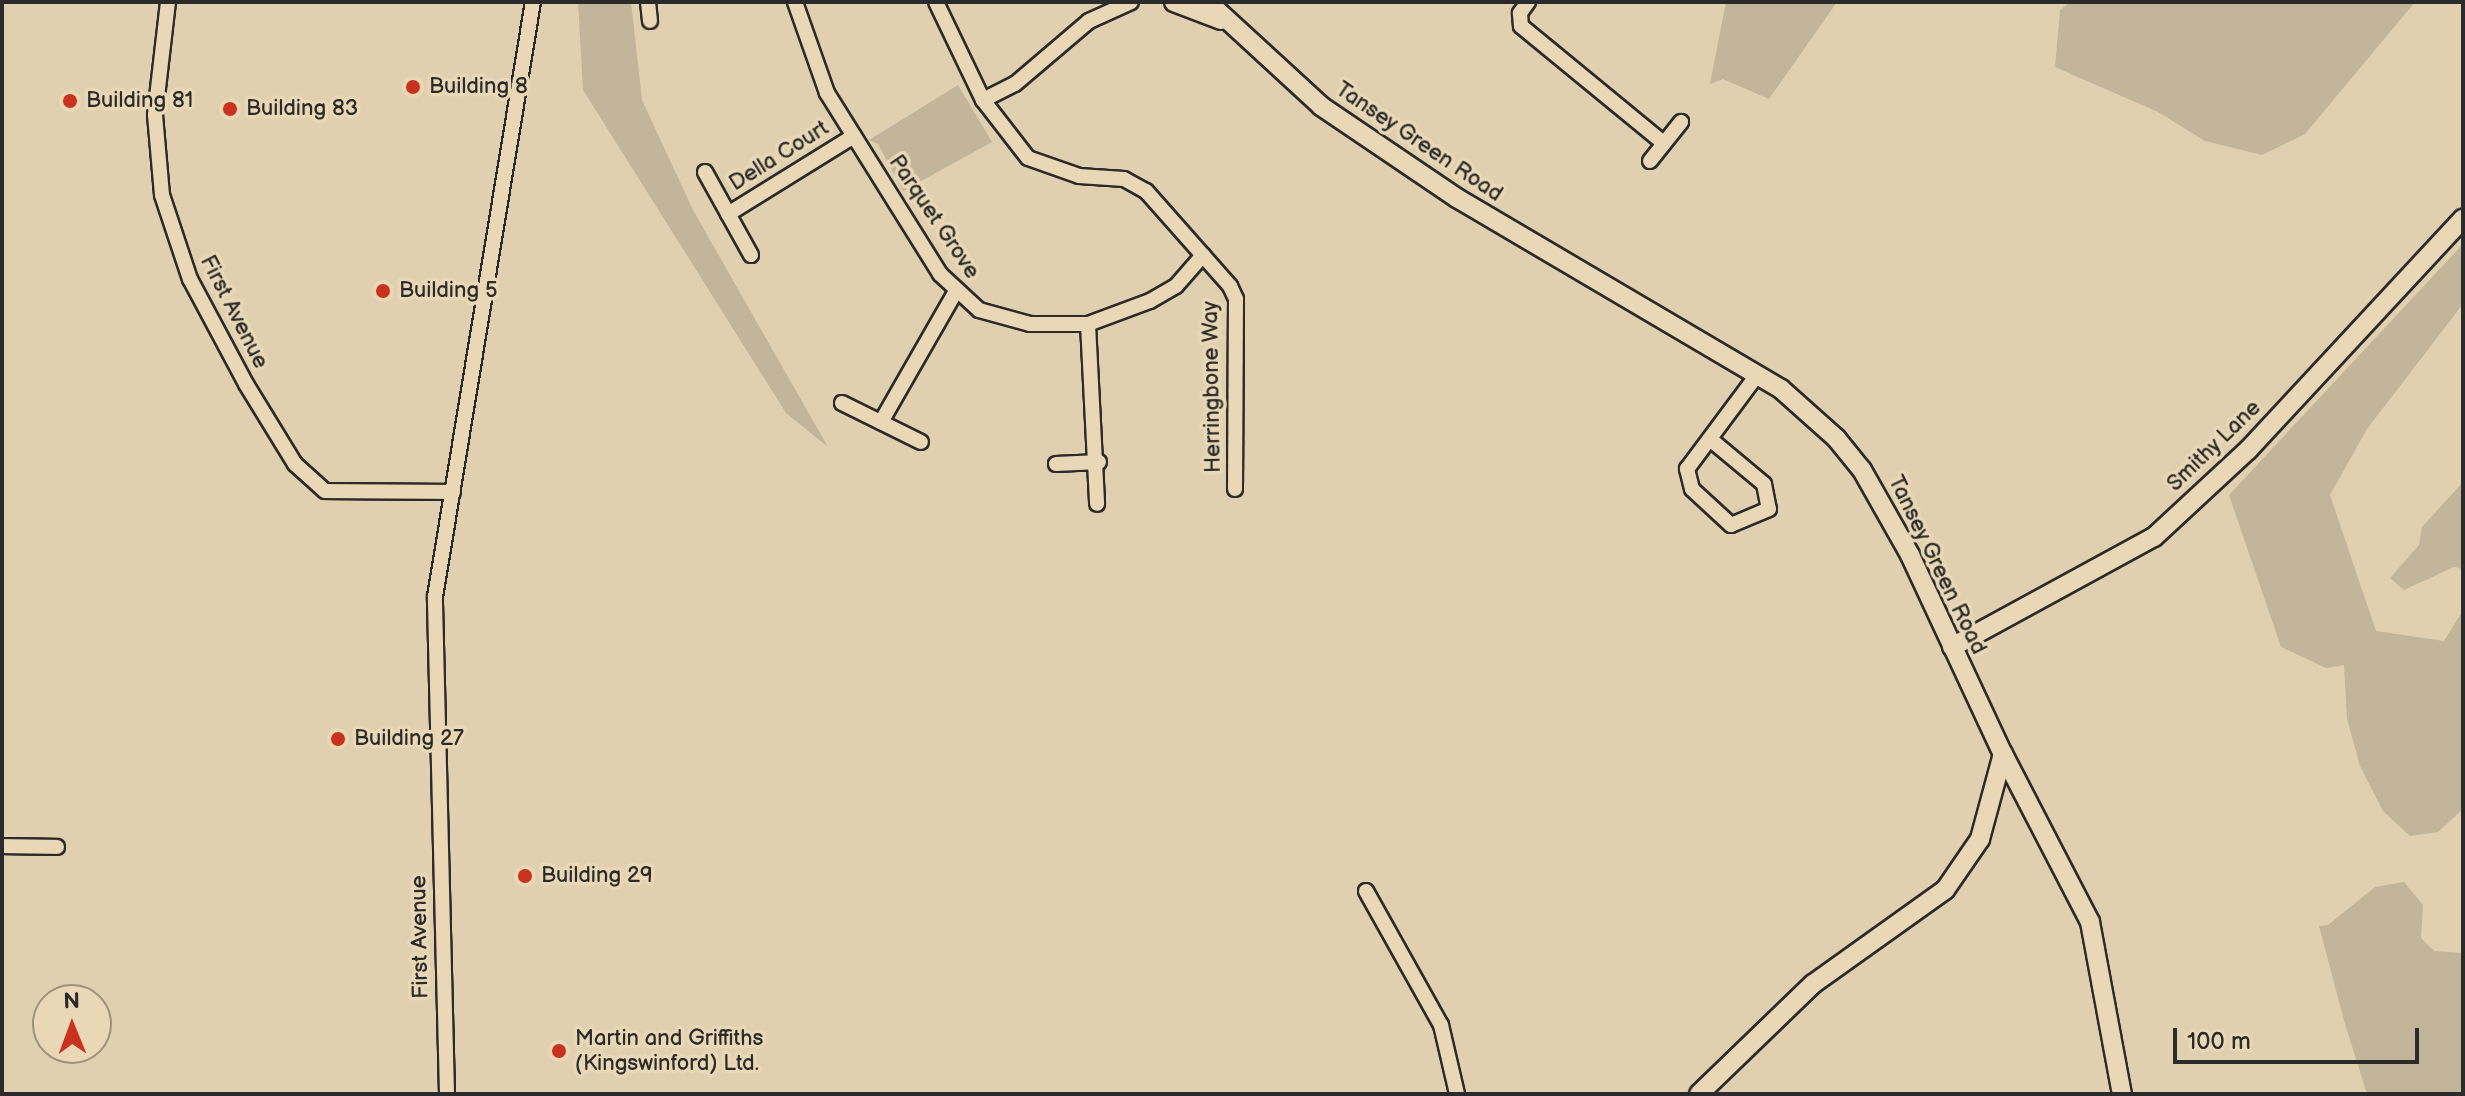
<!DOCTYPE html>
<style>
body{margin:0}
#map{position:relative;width:2465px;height:1096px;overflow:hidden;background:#e1d0af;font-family:"Balsamiq Sans",sans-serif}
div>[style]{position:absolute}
.green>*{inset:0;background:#c3b59a}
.roads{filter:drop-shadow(2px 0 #2b2b2b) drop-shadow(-2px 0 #2b2b2b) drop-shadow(0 2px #2b2b2b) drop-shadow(0 -2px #2b2b2b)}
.minor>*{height:14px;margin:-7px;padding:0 7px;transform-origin:7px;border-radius:7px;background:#e9d7b5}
.tertiary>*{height:18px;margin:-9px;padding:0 9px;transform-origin:9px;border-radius:9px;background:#e9d7b5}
.dots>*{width:22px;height:22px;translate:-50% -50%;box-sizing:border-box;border:4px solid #e9d7b5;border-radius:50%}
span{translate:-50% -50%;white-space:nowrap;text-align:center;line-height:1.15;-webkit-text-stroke:7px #e9d7b5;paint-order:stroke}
.poi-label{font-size:22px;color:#2b2b2b}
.left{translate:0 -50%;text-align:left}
.street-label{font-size:22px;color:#2b2b2b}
.frame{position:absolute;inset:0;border:4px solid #2b2b2b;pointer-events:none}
.north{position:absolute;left:32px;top:984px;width:80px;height:80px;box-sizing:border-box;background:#e9d7b5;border:2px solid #9d927e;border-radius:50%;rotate:359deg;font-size:22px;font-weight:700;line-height:32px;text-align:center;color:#2b2b2b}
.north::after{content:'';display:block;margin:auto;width:28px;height:36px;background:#c8321e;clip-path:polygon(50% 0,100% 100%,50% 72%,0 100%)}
.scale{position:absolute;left:2173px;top:1028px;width:246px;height:36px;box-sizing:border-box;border:4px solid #2b2b2b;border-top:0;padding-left:10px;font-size:24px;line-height:28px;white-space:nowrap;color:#2b2b2b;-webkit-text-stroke:6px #e9d7b5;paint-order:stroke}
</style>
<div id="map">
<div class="green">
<div style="clip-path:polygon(578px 2px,631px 2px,642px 100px,693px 210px,828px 447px,786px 413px,583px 90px)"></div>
<div style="clip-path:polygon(1726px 2px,1837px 2px,1769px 99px,1723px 79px,1710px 84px)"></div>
<div style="clip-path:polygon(2070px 2px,2415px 2px,2305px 134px,2262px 155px,2205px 141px,2158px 112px,2055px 67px,2060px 10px)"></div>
<div style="clip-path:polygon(958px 85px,992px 142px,903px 191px,878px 144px,869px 140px)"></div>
<div style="clip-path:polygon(2463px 244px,2463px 304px,2367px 429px,2330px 495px,2376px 631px,2444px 641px,2463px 610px,2463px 809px,2438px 832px,2410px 836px,2383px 811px,2360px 766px,2347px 719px,2344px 665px,2326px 668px,2281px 647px,2229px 495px)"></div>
<div style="clip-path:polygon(2463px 482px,2463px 569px,2454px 567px,2404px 590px,2390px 578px,2419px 545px,2422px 527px)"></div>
<div style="clip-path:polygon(2404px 882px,2423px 905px,2421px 938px,2434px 951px,2463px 953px,2463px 1094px,2367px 1094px,2345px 1024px,2319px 926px,2328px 925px,2375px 887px)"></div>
</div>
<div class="roads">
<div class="minor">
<div style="left:168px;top:2px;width:114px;rotate:96.6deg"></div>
<div style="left:155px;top:115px;width:80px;rotate:85deg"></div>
<div style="left:162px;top:195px;width:89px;rotate:71.6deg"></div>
<div style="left:190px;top:279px;width:119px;rotate:61.9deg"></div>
<div style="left:246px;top:384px;width:94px;rotate:58.5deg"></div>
<div style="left:295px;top:464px;width:40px;rotate:42deg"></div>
<div style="left:325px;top:491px;width:128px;rotate:0.4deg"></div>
<div style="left:648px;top:2px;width:19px;rotate:84deg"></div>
<div style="left:795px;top:2px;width:96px;rotate:70.6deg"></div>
<div style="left:827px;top:93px;width:213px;rotate:58deg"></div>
<div style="left:940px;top:274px;width:53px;rotate:42.7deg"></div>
<div style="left:979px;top:310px;width:53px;rotate:15.4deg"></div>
<div style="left:1030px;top:324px;width:58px"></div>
<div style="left:1088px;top:324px;width:66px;rotate:-20.4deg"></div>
<div style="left:1150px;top:301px;width:30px;rotate:-30deg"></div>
<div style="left:1176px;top:286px;width:41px;rotate:-48.9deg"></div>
<div style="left:936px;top:2px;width:109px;rotate:64.4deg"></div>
<div style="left:983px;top:100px;width:73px;rotate:52.2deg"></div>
<div style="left:1028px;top:158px;width:54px;rotate:19.4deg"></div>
<div style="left:1079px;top:176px;width:45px;rotate:3.8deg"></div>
<div style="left:1124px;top:179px;width:25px;rotate:29deg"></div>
<div style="left:1146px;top:191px;width:127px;rotate:48.5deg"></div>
<div style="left:1230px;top:286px;width:14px;rotate:65deg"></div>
<div style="left:1236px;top:299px;width:190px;rotate:90.3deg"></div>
<div style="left:1528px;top:2px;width:14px;rotate:126deg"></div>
<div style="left:1520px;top:13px;width:13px;rotate:86deg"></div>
<div style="left:1521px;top:26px;width:183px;rotate:39.4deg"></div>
<div style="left:983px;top:100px;width:36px;rotate:-27deg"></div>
<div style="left:1015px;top:84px;width:97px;rotate:-40.4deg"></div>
<div style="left:1089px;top:21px;width:46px;rotate:-24.3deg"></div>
<div style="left:1650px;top:161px;width:50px;rotate:-51.5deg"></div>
<div style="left:705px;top:172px;width:95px;rotate:61deg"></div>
<div style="left:728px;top:214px;width:148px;rotate:-31.8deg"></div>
<div style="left:1088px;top:324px;width:180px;rotate:87.1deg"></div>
<div style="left:842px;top:403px;width:88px;rotate:26.3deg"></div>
<div style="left:881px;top:422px;width:149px;rotate:-60.2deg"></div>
<div style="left:1710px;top:439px;width:70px;rotate:39.8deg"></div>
<div style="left:1764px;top:484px;width:25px;rotate:79deg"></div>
<div style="left:1769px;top:509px;width:41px;rotate:157.2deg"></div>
<div style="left:1731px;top:525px;width:53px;rotate:-137.3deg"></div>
<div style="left:1692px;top:489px;width:21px;rotate:-104deg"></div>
<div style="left:1687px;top:469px;width:117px;rotate:-53.3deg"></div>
<div style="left:1056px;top:464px;width:43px;rotate:-2.7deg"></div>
<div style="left:2px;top:846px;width:55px;rotate:1deg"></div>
<div style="left:1366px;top:891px;width:154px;rotate:60.8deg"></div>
<div style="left:1441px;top:1025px;width:71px;rotate:76.9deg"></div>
<div style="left:447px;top:1094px;width:497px;rotate:-91.4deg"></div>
<div style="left:435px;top:597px;width:603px;rotate:-80.65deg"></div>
</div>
<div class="tertiary">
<div style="left:1174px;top:2px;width:50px;rotate:21deg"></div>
<div style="left:1208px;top:2px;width:154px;rotate:42.6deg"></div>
<div style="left:1321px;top:106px;width:164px;rotate:34.1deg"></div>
<div style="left:1457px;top:198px;width:376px;rotate:30.5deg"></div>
<div style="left:1781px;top:389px;width:74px;rotate:41.7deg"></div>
<div style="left:1836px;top:438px;width:41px;rotate:50.9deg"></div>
<div style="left:1862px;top:470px;width:98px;rotate:60.5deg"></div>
<div style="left:1910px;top:555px;width:220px;rotate:65deg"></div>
<div style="left:2003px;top:754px;width:189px;rotate:62.6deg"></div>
<div style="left:2090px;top:922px;width:175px;rotate:79.5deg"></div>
<div style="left:1952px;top:647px;width:230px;rotate:-28.6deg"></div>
<div style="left:2154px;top:537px;width:128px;rotate:-42.8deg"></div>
<div style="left:2248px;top:450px;width:316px;rotate:-47.1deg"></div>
<div style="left:1699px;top:1094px;width:158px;rotate:-44deg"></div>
<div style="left:1813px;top:984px;width:162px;rotate:-35.5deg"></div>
<div style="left:1945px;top:890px;width:62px;rotate:-55.5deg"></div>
<div style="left:1980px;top:839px;width:88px;rotate:-74.9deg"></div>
</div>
</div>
<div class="dots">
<div style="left:413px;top:87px;background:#c8321e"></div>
<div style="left:70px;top:101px;background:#c8321e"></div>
<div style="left:230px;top:109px;background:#c8321e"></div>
<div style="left:383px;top:291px;background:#c8321e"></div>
<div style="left:338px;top:739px;background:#c8321e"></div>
<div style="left:525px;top:876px;background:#c8321e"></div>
<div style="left:559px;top:1051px;background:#c8321e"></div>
</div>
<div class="poi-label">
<span class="left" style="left:429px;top:87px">Building 8</span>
<span class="left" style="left:86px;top:101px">Building 81</span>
<span class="left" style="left:246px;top:109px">Building 83</span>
<span class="left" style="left:399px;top:291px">Building 5</span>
<span class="left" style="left:354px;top:739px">Building 27</span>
<span class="left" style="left:541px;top:876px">Building 29</span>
<span class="left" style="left:575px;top:1051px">Martin and Griffiths<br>(Kingswinford) Ltd.</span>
</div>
<div class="street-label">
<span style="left:1419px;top:142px;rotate:34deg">Tansey Green Road</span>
<span style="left:779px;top:156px;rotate:-32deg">Della Court</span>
<span style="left:934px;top:217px;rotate:56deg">Parquet Grove</span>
<span style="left:234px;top:312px;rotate:63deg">First Avenue</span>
<span style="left:1212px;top:387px;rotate:-91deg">Herringbone Way</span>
<span style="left:2214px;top:446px;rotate:-44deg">Smithy Lane</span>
<span style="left:1937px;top:565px;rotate:64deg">Tansey Green Road</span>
<span style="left:420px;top:937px;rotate:-91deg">First Avenue</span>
</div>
<div class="frame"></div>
<div class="north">N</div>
<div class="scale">100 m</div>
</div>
